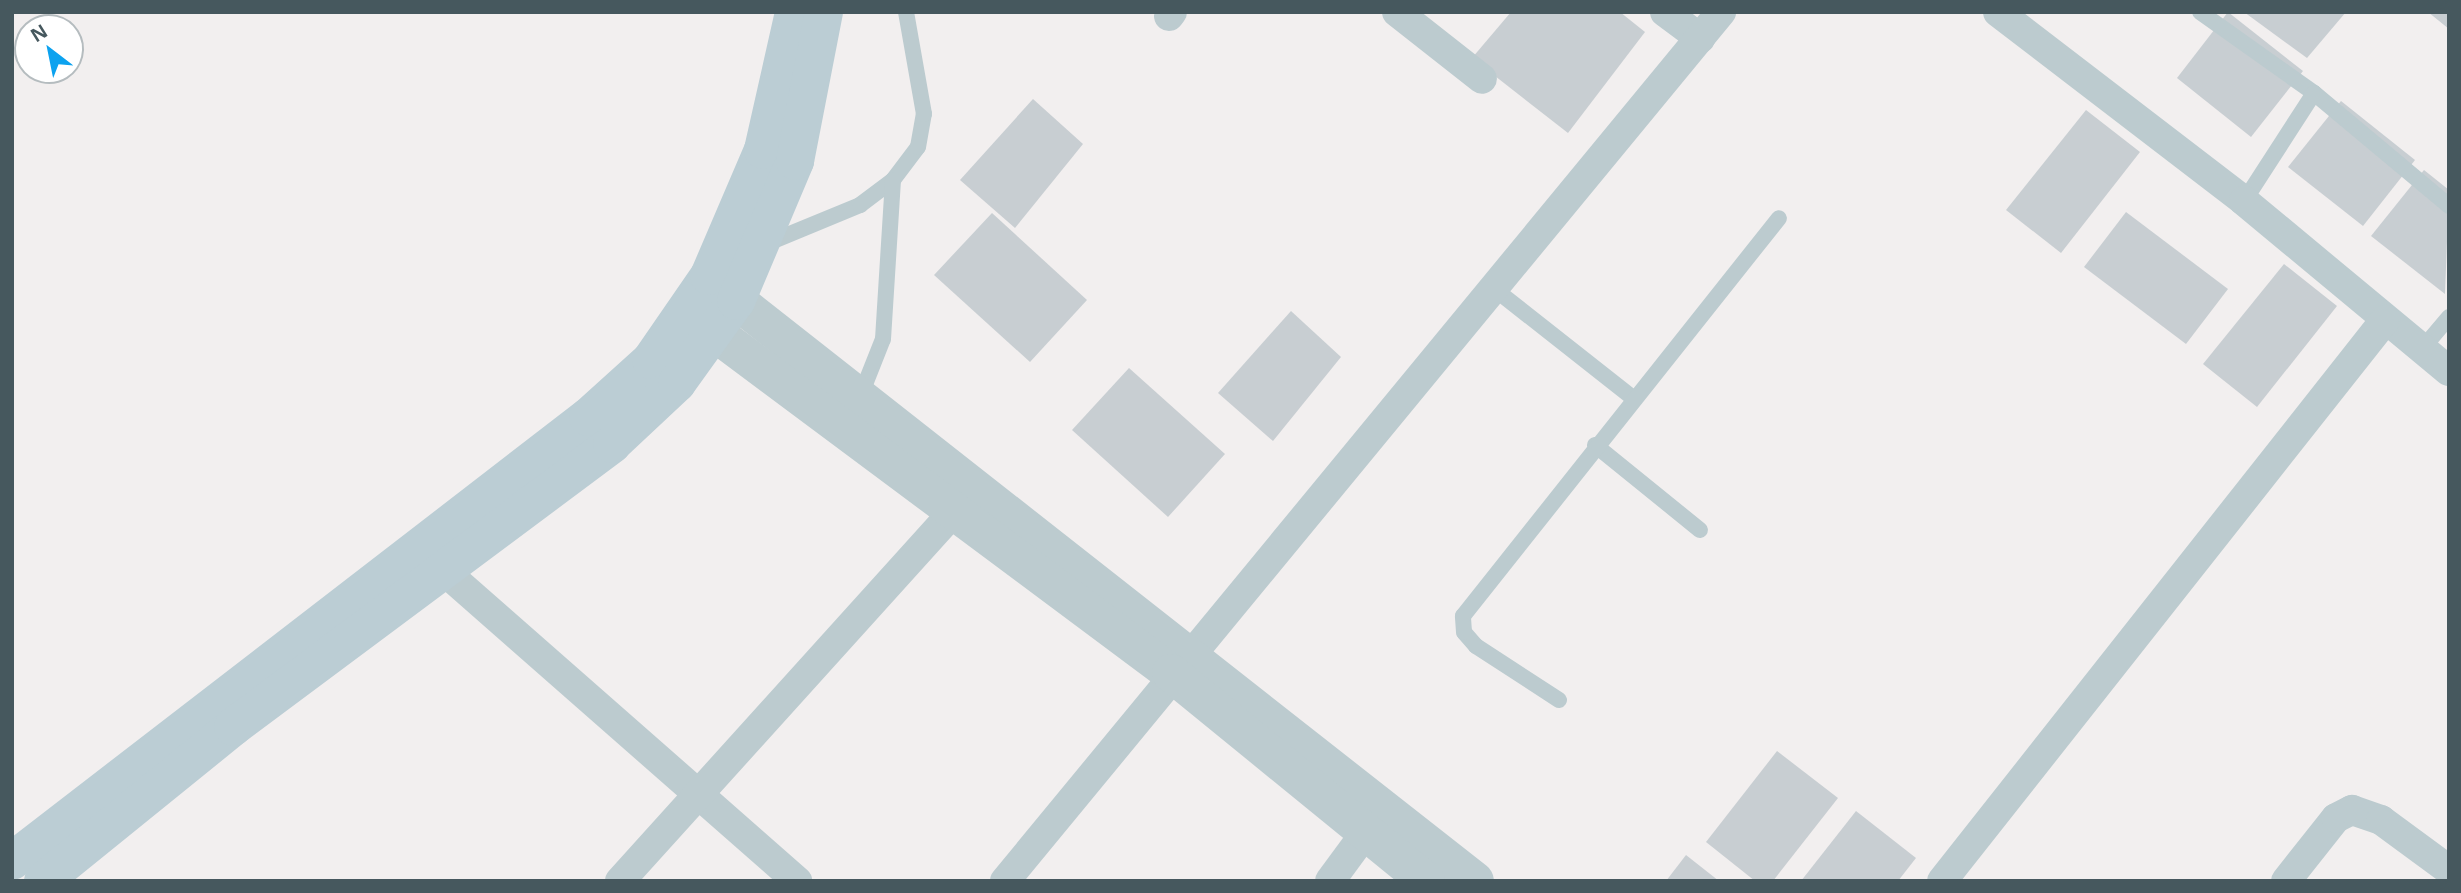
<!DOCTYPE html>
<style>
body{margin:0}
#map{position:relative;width:2461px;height:893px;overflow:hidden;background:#f2efef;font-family:"Noto Sans",sans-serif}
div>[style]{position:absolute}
.building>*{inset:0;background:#c8ced2}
.service>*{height:16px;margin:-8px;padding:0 8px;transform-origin:8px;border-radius:8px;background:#bccbcf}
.minor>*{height:30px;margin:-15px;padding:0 15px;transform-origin:15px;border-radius:15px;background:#bccbcf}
.tertiary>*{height:38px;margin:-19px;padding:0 19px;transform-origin:19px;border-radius:19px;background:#bccbcf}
.secondary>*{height:38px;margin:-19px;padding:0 19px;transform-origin:19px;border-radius:19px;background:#bbcdd4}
span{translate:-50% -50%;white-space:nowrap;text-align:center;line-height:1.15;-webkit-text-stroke:6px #fff;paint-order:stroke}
.frame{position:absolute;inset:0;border:14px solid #46585e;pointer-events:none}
.north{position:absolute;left:14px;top:14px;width:70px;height:70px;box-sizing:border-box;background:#fff;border:2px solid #b5bcbf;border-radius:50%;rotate:328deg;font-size:19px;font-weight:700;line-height:28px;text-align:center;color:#46585e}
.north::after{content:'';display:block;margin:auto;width:24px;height:32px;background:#0ca2ef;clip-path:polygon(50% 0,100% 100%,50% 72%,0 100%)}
</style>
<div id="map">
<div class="building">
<div style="clip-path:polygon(1511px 12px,1620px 12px,1645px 32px,1568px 133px,1472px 58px)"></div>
<div style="clip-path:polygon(2228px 12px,2303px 71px,2251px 137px,2177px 78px)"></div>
<div style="clip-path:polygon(2244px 12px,2346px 12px,2307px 58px)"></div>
<div style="clip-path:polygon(2428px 12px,2449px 12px,2449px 29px)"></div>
<div style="clip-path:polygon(1033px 99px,1083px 144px,1015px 228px,960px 180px)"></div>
<div style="clip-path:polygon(2341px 101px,2415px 160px,2363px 226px,2288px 167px)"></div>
<div style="clip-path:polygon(2086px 110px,2140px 152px,2061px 253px,2006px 210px)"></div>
<div style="clip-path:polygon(2424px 170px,2449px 190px,2445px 294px,2371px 236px)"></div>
<div style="clip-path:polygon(2126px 212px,2228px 289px,2186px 344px,2084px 267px)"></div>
<div style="clip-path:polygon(992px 213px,1087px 300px,1030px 362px,934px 275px)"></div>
<div style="clip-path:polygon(2284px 264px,2337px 306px,2257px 407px,2203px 364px)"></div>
<div style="clip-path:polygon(1291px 311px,1341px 357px,1273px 441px,1218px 393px)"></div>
<div style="clip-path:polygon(1129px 368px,1225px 454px,1168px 517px,1072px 430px)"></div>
<div style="clip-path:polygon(1777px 751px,1838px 798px,1773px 881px,1755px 881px,1706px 842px)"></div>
<div style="clip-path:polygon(1856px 811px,1916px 858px,1898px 881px,1801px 881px)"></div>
<div style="clip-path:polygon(1686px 855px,1719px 881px,1666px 881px)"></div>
</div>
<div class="service">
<div style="left:2200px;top:12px;width:140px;rotate:35.4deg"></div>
<div style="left:2314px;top:93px;width:129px;rotate:122.9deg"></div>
<div style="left:2314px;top:93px;width:176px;rotate:39.9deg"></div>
<div style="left:768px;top:243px;width:100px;rotate:-22.4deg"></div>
<div style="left:860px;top:205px;width:41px;rotate:-37.1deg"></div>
<div style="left:893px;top:180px;width:41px;rotate:-52.9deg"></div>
<div style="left:918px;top:147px;width:34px;rotate:-80deg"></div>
<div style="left:924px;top:114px;width:104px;rotate:-100deg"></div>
<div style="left:1492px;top:287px;width:179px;rotate:38.2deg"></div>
<div style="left:2422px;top:349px;width:42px;rotate:-49.8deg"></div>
<div style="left:860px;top:397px;width:62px;rotate:-68.4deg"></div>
<div style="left:883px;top:339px;width:159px;rotate:-86.4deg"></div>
<div style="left:1595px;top:445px;width:135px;rotate:39deg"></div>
<div style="left:1559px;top:700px;width:99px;rotate:-147deg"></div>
<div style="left:1476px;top:646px;width:18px;rotate:-131deg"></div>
<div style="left:1464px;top:632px;width:16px;rotate:-94deg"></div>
<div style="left:1463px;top:616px;width:508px;rotate:-51.55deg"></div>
</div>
<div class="minor">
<div style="left:1397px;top:12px;width:108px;rotate:38.2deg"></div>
<div style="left:1665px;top:12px;width:44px;rotate:36.6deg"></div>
<div style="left:1998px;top:12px;width:310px;rotate:37.5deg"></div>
<div style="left:2244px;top:201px;width:266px;rotate:39.7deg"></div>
<div style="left:1169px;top:16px;width:5px;rotate:-53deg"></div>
<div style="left:442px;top:569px;width:473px;rotate:41.3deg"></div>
<div style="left:620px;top:881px;width:498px;rotate:-47.9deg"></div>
<div style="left:1005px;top:881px;width:1126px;rotate:-50.51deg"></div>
<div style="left:1330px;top:881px;width:61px;rotate:-53.7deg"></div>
<div style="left:1942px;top:881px;width:715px;rotate:-51.7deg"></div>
<div style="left:2286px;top:881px;width:80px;rotate:-51.6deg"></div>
<div style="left:2336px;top:818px;width:18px;rotate:-27deg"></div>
<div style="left:2352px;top:810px;width:31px;rotate:19deg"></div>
<div style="left:2381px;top:820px;width:84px;rotate:36.3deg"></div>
</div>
<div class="tertiary">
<div style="left:709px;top:279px;width:974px;rotate:38.16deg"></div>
<div style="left:687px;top:312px;width:604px;rotate:36.72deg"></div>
<div style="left:1171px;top:673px;width:329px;rotate:39.2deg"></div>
</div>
<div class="secondary">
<div style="left:12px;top:861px;width:727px;rotate:-37.63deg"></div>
<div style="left:588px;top:417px;width:85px;rotate:-42.1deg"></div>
<div style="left:651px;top:360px;width:102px;rotate:-55.4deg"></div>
<div style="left:709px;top:276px;width:137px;rotate:-66.8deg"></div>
<div style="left:763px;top:150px;width:141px;rotate:-77.3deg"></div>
<div style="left:43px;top:881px;width:245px;rotate:-39deg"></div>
<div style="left:233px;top:727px;width:473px;rotate:-36.7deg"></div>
<div style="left:612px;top:444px;width:89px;rotate:-43.2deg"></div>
<div style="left:677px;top:383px;width:101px;rotate:-54.3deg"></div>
<div style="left:736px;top:301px;width:152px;rotate:-67.1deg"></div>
<div style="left:795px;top:161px;width:152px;rotate:-79deg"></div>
</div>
<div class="frame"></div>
<div class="north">N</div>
</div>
